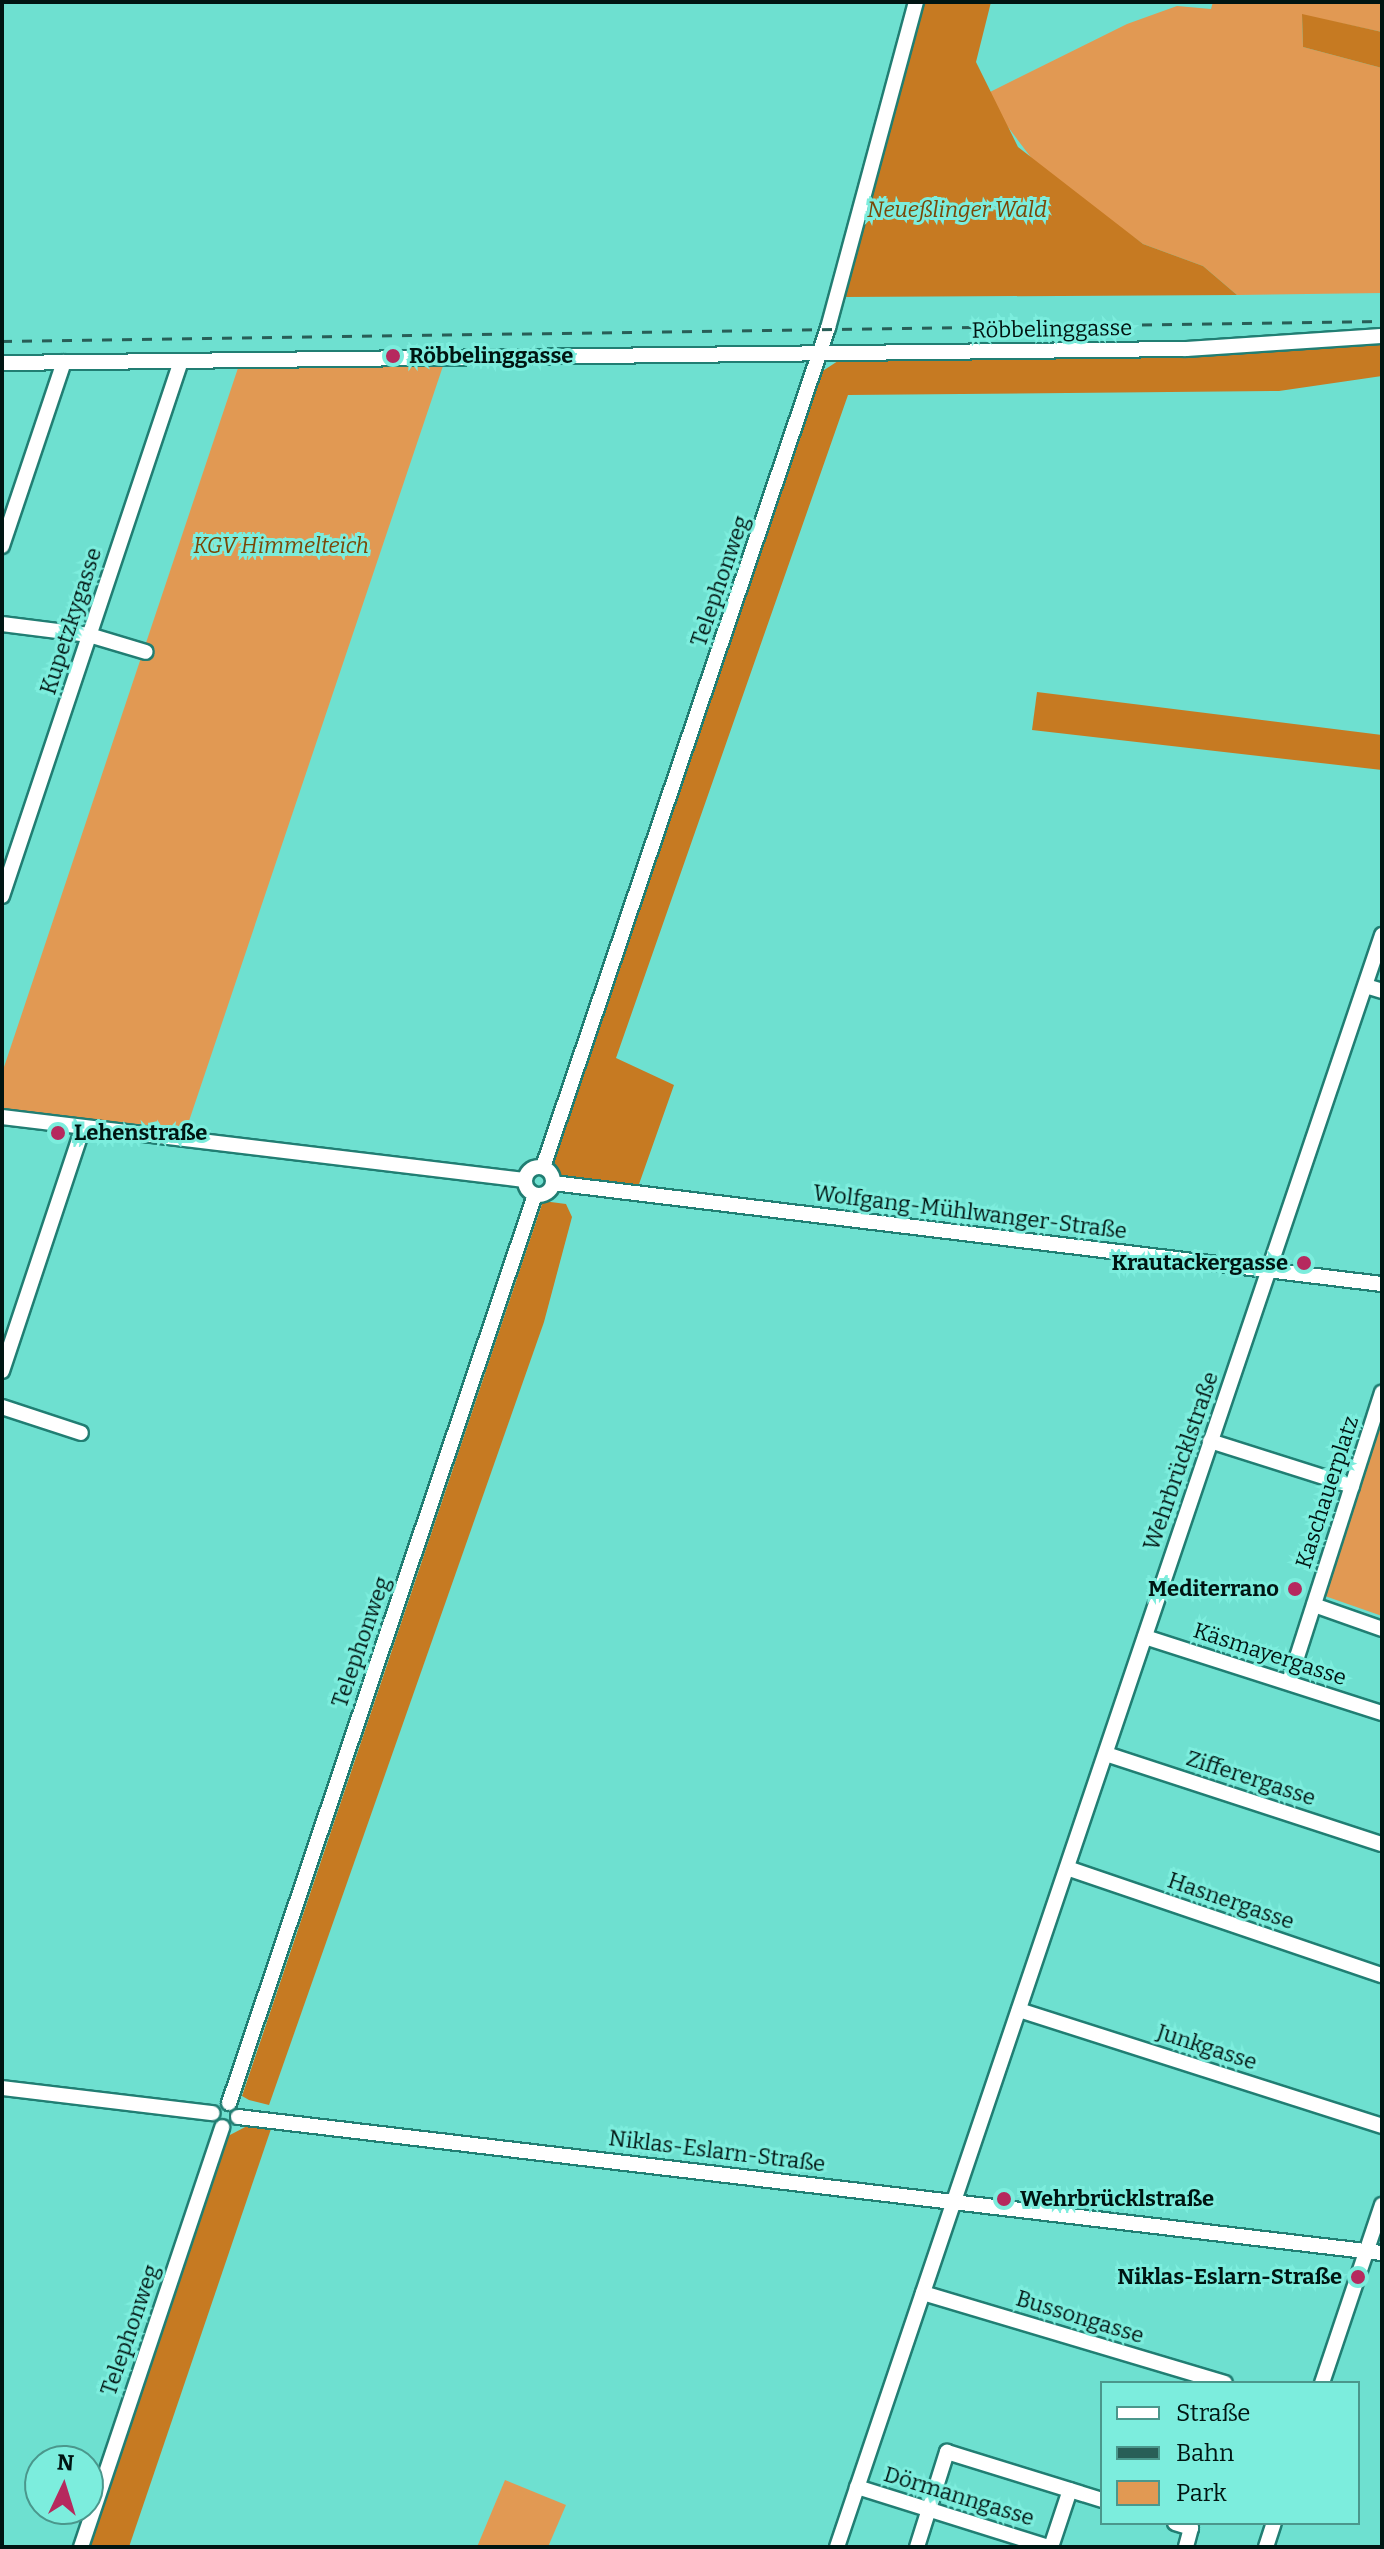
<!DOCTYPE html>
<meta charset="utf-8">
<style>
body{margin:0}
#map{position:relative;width:1384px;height:2549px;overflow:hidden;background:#6ee0d0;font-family:Bitter,serif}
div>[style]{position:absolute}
.green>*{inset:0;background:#e19953}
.forest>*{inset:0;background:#c67a22}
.roads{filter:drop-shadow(2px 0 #217e73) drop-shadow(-2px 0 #217e73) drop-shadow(0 2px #217e73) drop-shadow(0 -2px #217e73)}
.minor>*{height:14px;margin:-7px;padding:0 7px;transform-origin:7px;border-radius:7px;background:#fff}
.minor>.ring{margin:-7px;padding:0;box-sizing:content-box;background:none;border:14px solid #fff;border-radius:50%}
.rail>*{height:3px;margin-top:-1.5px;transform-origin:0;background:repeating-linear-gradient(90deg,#285e57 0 10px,transparent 0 20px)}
.dots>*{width:22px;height:22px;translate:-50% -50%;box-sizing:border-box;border:4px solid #7ceddd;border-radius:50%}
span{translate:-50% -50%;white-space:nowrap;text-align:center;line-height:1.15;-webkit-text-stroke:6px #7ceddd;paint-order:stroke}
.park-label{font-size:22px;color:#7a4707;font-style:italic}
.street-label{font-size:22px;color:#001512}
.poi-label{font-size:22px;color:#001512;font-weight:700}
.left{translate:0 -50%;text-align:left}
.right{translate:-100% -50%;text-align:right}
.frame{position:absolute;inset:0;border:4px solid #001512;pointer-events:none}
.legend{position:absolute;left:1100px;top:2381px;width:260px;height:144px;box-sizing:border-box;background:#7ceddd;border:2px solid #4a978c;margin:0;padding:10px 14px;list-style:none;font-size:24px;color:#001512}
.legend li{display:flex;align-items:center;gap:16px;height:40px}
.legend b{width:40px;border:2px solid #4a978c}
.north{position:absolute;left:24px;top:2445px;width:80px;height:80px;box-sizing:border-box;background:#7ceddd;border:2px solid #4a978c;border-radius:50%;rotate:4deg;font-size:22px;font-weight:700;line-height:32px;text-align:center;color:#001512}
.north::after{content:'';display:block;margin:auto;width:28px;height:36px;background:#b6295e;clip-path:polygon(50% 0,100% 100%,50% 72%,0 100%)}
</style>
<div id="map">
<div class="green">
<div style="clip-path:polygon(1213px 2px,1382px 3px,1382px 32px,1302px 15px,1303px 47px,1382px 68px,1382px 293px,1237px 295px,1203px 266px,1143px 244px,1042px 172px,995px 110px,990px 92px,1127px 24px,1177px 6px,1211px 9px)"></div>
<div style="clip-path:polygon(443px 366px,186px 1130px,2px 1109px,2px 1073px,238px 368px)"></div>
<div style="clip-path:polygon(1382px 1414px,1382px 1616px,1322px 1595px)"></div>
<div style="clip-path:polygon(505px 2480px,566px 2505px,548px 2547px,477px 2547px)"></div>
</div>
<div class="forest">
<div style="clip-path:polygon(921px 2px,991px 2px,976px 62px,1018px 147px,1143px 244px,1203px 266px,1237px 295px,845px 297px)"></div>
<div style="clip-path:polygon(1302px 14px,1382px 32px,1382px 68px,1303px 47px)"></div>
<div style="clip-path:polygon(1382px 344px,1382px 376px,1279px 391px,848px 395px,616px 1058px,674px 1085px,638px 1187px,559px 1176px,553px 1164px,818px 374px,838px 361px)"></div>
<div style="clip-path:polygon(1037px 692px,1382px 735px,1382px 770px,1032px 730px)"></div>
<div style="clip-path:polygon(543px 1201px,566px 1204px,572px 1217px,544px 1322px,269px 2105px,249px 2100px,242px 2096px)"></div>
<div style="clip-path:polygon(251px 2124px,272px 2126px,129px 2547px,90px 2547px,228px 2136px)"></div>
</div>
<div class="roads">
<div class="minor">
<div style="left:2px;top:363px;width:1184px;rotate:-0.68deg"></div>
<div style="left:1186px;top:349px;width:196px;rotate:-3.8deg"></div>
<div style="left:2px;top:546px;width:194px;rotate:-71.4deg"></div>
<div style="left:2px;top:624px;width:88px;rotate:7.2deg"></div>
<div style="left:89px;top:635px;width:59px;rotate:16.6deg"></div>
<div style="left:2px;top:896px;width:564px;rotate:-71.5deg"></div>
<div style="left:1366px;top:986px;width:17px;rotate:17deg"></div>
<div style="left:2px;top:1117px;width:526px;rotate:6.88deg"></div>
<div class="ring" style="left:525px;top:1167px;width:14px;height:14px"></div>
<div style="left:543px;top:1167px;width:886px;rotate:-71.24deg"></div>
<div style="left:828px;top:328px;width:338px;rotate:-74.9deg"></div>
<div style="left:553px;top:1183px;width:835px;rotate:6.95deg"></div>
<div style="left:2px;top:1371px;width:257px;rotate:-71.6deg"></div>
<div style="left:2px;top:1407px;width:83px;rotate:18.2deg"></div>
<div style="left:1210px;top:1441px;width:149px;rotate:17.6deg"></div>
<div style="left:1314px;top:1605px;width:72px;rotate:19.4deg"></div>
<div style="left:1145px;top:1637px;width:249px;rotate:17.8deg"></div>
<div style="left:1289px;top:1682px;width:304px;rotate:-72.2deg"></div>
<div style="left:1106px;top:1754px;width:290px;rotate:18.1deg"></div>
<div style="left:1067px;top:1868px;width:333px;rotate:18.8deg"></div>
<div style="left:1019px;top:2010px;width:381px;rotate:17.7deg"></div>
<div style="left:2px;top:2088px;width:212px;rotate:6.8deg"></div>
<div style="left:229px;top:2103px;width:958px;rotate:-71.38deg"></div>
<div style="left:238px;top:2117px;width:1152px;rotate:6.78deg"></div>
<div style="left:923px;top:2293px;width:315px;rotate:16.6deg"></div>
<div style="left:1322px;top:2383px;width:188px;rotate:-71.4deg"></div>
<div style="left:857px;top:2487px;width:200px;rotate:17.4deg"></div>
<div style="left:1175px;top:2523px;width:17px;rotate:17deg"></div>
<div style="left:1191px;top:2528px;width:20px;rotate:105deg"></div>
<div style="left:81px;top:2547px;width:443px;rotate:-71.4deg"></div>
<div style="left:837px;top:2547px;width:1702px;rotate:-71.32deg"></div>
<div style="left:917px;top:2547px;width:100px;rotate:-72.5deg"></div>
<div style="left:947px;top:2452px;width:162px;rotate:17.2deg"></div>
<div style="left:1051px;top:2547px;width:60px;rotate:-71.6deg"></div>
<div style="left:1266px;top:2547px;width:25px;rotate:-72deg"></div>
</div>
</div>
<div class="rail">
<div style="left:2px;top:341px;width:1380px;rotate:-0.83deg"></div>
</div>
<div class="dots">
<div style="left:393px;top:356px;background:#b6295e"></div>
<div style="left:58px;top:1133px;background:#b6295e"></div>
<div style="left:1304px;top:1263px;background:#b6295e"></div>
<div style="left:1295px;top:1589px;background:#b6295e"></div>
<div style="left:1004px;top:2199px;background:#b6295e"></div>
<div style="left:1358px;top:2277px;background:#b6295e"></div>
</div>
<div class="park-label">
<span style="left:957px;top:210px">Neueßlinger Wald</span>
<span style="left:281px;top:546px">KGV Himmelteich</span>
</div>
<div class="street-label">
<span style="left:1052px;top:329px;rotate:-1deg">Röbbelinggasse</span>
<span style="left:720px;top:581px;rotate:-71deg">Telephonweg</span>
<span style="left:71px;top:621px;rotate:-72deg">Kupetzkygasse</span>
<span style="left:970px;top:1212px;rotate:7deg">Wolfgang-Mühlwanger-Straße</span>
<span style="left:1181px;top:1461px;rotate:-71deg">Wehrbrücklstraße</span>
<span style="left:1327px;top:1492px;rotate:-72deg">Kaschauerplatz</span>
<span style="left:361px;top:1642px;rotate:-71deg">Telephonweg</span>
<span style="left:1270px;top:1654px;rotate:18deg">Käsmayergasse</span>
<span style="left:1251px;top:1778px;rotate:18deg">Zifferergasse</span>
<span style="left:1231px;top:1901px;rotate:19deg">Hasnergasse</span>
<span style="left:1207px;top:2047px;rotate:18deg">Junkgasse</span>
<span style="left:717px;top:2151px;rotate:7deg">Niklas-Eslarn-Straße</span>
<span style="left:1080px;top:2317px;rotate:17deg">Bussongasse</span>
<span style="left:130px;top:2330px;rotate:-71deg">Telephonweg</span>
<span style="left:959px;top:2496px;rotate:17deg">Dörmanngasse</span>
</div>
<div class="poi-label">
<span class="left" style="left:409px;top:356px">Röbbelinggasse</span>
<span class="left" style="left:74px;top:1133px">Lehenstraße</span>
<span class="right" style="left:1288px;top:1263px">Krautackergasse</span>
<span class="right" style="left:1279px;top:1589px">Mediterrano</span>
<span class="left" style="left:1020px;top:2199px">Wehrbrücklstraße</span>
<span class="right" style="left:1342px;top:2277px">Niklas-Eslarn-Straße</span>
</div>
<div class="frame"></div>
<ul class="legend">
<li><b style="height:10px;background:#fff"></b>Straße</li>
<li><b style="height:10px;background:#285e57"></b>Bahn</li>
<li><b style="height:22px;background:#e19953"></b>Park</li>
</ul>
<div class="north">N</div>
</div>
